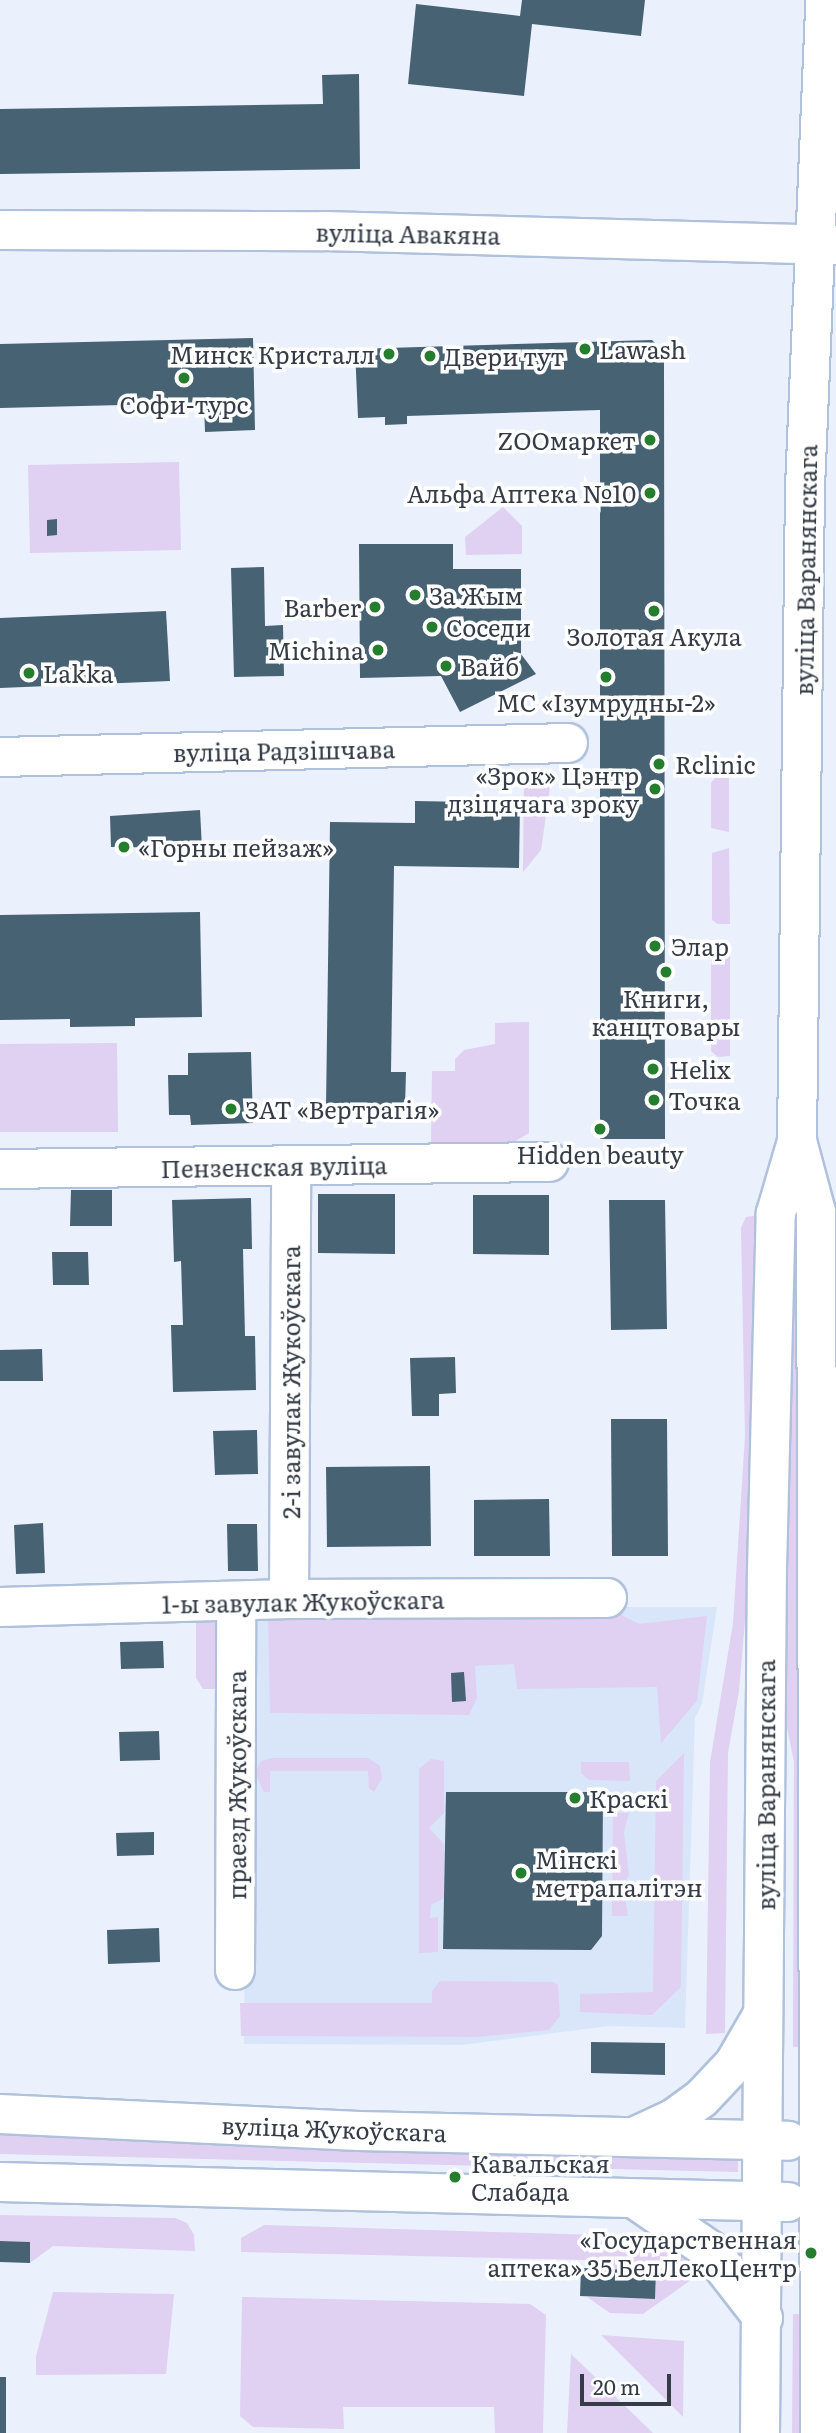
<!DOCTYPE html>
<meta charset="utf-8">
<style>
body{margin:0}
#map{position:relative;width:836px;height:2433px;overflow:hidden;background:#eaf1fc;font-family:Literata,serif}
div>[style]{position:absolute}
.built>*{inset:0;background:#d9e6fa}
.green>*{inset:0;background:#e0d0f2}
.building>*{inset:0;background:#476273}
.roads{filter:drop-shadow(2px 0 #b0c1dc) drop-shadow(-2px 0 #b0c1dc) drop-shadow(0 2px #b0c1dc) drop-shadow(0 -2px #b0c1dc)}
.minor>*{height:38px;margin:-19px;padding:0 19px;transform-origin:19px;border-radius:19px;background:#fff}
.major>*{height:38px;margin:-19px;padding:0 19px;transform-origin:19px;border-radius:19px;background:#fff}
.dots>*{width:19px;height:19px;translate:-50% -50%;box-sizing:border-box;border:4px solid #fff;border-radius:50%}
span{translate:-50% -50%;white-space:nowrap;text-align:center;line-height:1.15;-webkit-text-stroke:7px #fff;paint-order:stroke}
.street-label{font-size:24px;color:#353c47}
.poi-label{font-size:24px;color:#353c47}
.left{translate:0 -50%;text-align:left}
.right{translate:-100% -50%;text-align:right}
.scale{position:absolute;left:580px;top:2374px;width:91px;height:32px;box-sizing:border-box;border:4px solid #353c47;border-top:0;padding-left:9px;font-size:21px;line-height:24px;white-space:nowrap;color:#353c47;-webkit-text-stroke:5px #fff;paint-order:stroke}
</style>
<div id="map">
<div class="built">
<div style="clip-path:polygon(247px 1607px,717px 1607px,702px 1704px,695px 1718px,685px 2028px,609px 2026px,462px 2045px,244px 2044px)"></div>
</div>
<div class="green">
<div style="clip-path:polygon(179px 462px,181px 550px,30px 553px,28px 465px)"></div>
<div style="clip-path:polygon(503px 507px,522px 526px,522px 554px,466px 555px,465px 537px)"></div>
<div style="clip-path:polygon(715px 778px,729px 778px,729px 832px,711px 828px,711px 783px)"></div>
<div style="clip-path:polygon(524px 779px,551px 779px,541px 850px,523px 872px)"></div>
<div style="clip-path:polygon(729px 848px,730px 924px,718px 924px,712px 920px,712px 853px)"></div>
<div style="clip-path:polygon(716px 954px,730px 954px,730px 1056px,718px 1057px,711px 1051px,711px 959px)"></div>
<div style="clip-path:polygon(529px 1022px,529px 1133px,514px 1142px,431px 1143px,432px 1071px,455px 1071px,455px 1059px,464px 1050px,495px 1044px,495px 1023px)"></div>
<div style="clip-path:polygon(117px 1043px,118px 1132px,0 1132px,0 1044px)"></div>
<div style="clip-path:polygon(759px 1215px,753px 1527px,739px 1691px,728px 1753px,725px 2033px,706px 2034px,710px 1762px,733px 1623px,745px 1436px,741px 1228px,746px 1217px)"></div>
<div style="clip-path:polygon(795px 1230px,801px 1230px,801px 2047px,793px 2047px,794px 1762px,780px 1693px,777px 1646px,789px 1475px)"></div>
<div style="clip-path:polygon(608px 1608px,639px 1624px,707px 1616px,697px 1701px,661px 1743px,657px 1687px,517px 1689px,514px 1664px,475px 1666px,477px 1698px,469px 1715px,270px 1713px,268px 1616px)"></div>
<div style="clip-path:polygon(204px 1615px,220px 1621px,220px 1689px,203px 1689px,196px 1678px,196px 1622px)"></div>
<div style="clip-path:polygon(684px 1753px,681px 1987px,652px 2015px,580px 2012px,580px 1994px,653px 1992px,656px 1781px)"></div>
<div style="clip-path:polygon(272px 1758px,368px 1758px,380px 1766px,382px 1778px,374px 1792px,369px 1788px,368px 1771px,270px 1771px,270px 1792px,264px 1792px,255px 1773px,261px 1761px)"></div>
<div style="clip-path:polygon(431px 1759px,444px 1761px,444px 1813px,429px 1828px,444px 1844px,444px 1898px,431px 1905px,430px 1918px,438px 1917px,438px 1952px,419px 1953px,419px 1769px)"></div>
<div style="clip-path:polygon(581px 1762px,629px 1762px,630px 1781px,589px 1780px,581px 1773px)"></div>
<div style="clip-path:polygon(613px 1813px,629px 1813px,624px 1832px,629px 1875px,623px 1885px,628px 1916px,612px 1916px)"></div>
<div style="clip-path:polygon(440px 1981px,553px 1982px,558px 1985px,560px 2016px,549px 2030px,477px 2037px,241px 2036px,240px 2003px,432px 2003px,432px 1991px)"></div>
<div style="clip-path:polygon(0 2134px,738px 2154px,738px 2172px,0 2154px)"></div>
<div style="clip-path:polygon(0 2215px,175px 2218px,187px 2223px,194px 2235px,195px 2251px,53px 2246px,30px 2263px,30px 2242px,0 2241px)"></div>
<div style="clip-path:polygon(264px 2225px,664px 2237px,689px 2248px,712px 2280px,691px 2280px,643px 2314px,610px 2313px,587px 2297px,655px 2299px,656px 2271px,589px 2268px,586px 2260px,241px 2252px,241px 2238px)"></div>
<div style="clip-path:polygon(53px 2292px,174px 2294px,166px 2374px,36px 2375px,36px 2356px)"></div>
<div style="clip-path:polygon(242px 2297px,530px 2304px,546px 2315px,543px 2433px,495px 2433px,494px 2407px,343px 2407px,344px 2429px,253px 2427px,240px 2416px)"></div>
<div style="clip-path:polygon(793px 2314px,800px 2314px,799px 2433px,792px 2433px)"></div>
<div style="clip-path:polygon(601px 2335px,684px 2341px,683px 2417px)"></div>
<div style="clip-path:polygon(571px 2354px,653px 2433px,567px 2433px)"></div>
</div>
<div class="building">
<div style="clip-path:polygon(522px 0,645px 0,641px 36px,532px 24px,524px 96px,408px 84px,416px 4px,520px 16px)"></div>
<div style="clip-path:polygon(359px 74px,360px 169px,0 174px,0 109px,323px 104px,322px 75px)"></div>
<div style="clip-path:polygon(253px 338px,255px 430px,205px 432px,204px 403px,0 408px,0 344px)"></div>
<div style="clip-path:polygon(652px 340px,664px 352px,665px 1139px,600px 1139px,600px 410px,407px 416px,407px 424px,385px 425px,385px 417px,358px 418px,355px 349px)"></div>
<div style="clip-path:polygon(57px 519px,57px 535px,47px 536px,47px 520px)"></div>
<div style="clip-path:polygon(359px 544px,453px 544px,453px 569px,521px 569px,521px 654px,536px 674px,460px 712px,441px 676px,360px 678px)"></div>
<div style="clip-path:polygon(264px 567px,265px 626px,283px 625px,284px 676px,234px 677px,231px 568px)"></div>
<div style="clip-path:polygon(166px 611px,170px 681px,0 688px,0 618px)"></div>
<div style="clip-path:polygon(415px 801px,520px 803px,519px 868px,394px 866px,391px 1072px,406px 1072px,405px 1107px,326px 1106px,330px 822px,415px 823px)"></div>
<div style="clip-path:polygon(200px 810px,202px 848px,111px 847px,110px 816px)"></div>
<div style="clip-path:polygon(200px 912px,202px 1017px,135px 1018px,135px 1026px,70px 1027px,70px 1019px,0 1020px,0 915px)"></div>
<div style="clip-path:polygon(251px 1052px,253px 1123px,191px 1125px,190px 1115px,169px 1115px,168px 1075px,188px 1075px,188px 1053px)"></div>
<div style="clip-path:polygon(71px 1190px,112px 1190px,112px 1226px,70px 1226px)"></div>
<div style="clip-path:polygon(318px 1194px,395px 1194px,395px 1254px,318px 1253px)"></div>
<div style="clip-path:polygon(473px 1195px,549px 1195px,549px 1255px,473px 1254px)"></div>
<div style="clip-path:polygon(251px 1198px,252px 1249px,243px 1249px,245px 1336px,255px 1336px,256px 1390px,173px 1392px,171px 1325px,183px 1325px,181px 1261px,174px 1262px,172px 1200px)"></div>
<div style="clip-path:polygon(609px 1200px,665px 1200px,667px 1329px,611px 1330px)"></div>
<div style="clip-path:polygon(52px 1252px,88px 1252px,89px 1285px,53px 1285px)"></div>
<div style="clip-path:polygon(42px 1349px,43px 1381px,0 1381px,0 1350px)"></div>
<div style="clip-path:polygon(455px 1357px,456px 1393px,439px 1394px,439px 1416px,412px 1416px,410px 1358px)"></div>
<div style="clip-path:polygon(611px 1419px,667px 1419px,668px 1556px,612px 1556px)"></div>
<div style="clip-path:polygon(257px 1430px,258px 1474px,215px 1475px,213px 1431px)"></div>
<div style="clip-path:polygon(430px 1466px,431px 1546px,327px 1547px,326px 1467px)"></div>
<div style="clip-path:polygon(549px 1499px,550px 1556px,474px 1556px,474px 1500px)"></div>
<div style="clip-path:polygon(43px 1523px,45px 1573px,16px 1574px,14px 1525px)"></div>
<div style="clip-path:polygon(227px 1524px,257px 1524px,258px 1571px,228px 1571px)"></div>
<div style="clip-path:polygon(163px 1641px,164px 1668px,121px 1669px,120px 1642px)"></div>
<div style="clip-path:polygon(464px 1672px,466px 1701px,452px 1702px,451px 1673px)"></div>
<div style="clip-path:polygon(159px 1731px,160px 1760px,120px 1761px,119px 1732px)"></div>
<div style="clip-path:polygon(446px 1792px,603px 1792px,602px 1936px,591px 1950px,443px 1949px)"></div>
<div style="clip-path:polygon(154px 1832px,154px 1855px,117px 1856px,116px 1833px)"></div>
<div style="clip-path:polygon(159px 1928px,160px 1962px,108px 1964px,107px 1930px)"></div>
<div style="clip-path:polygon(591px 2042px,665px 2043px,665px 2075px,591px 2073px)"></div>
<div style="clip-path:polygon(0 2241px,30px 2242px,30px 2263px,0 2262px)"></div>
<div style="clip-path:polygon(581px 2268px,656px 2271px,655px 2299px,580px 2296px)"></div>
<div style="clip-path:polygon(0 2377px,6px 2377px,6px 2433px,0 2433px)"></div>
</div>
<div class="roads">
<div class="minor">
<div style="left:0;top:230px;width:324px;rotate:0.2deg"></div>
<div style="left:324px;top:231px;width:512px;rotate:1.57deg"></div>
<div style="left:0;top:757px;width:568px;rotate:-1.41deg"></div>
<div style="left:0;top:1169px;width:549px;rotate:-0.73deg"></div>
<div style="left:289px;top:1599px;width:434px;rotate:-89.7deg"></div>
<div style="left:0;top:1607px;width:289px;rotate:-1.6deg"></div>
<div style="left:289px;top:1599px;width:318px;rotate:-0.2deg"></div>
<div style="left:235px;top:1970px;width:369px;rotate:-89.8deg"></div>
</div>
<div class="major">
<div style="left:797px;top:1141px;width:73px;rotate:75deg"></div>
<div style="left:816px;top:1212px;width:1221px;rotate:89.81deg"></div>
<div style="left:0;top:2114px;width:359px;rotate:2.7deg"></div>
<div style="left:359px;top:2131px;width:429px;rotate:1.3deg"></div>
<div style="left:636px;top:2136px;width:41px;rotate:-24.7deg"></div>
<div style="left:673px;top:2119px;width:34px;rotate:-36deg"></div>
<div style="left:701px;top:2099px;width:48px;rotate:-46.7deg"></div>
<div style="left:734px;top:2064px;width:58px;rotate:-59.9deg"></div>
<div style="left:0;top:2182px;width:788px;rotate:1.45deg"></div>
<div style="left:635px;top:2199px;width:92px;rotate:34.4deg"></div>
<div style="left:711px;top:2251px;width:85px;rotate:52.2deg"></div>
<div style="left:760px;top:2433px;width:863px;rotate:-89.54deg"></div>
<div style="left:767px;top:1570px;width:357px;rotate:-88.6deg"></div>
<div style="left:776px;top:1213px;width:75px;rotate:-73.7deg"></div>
<div style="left:797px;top:1141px;width:654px;rotate:-89.3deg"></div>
<div style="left:805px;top:487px;width:487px;rotate:-87.6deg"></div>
</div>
</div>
<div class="dots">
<div style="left:585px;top:349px;background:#257e2d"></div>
<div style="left:389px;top:354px;background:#257e2d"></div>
<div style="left:430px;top:356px;background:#257e2d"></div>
<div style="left:184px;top:378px;background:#257e2d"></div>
<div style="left:650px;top:440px;background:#257e2d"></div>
<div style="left:650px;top:493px;background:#257e2d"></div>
<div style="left:415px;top:595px;background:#257e2d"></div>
<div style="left:375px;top:607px;background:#257e2d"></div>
<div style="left:654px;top:611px;background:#257e2d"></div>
<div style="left:432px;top:627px;background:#257e2d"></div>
<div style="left:378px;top:650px;background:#257e2d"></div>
<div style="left:446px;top:666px;background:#257e2d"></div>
<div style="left:29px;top:673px;background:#257e2d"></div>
<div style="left:606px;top:677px;background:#257e2d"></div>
<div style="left:659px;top:764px;background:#257e2d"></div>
<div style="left:655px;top:789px;background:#257e2d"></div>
<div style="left:124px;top:847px;background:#257e2d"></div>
<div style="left:655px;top:946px;background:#257e2d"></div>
<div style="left:666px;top:972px;background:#257e2d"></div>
<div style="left:653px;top:1069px;background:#257e2d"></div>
<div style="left:654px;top:1100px;background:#257e2d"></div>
<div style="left:231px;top:1109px;background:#257e2d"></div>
<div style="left:600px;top:1129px;background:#257e2d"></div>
<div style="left:575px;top:1798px;background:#257e2d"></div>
<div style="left:521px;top:1873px;background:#257e2d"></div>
<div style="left:455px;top:2177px;background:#257e2d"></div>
<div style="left:811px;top:2253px;background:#257e2d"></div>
</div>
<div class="street-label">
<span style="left:408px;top:233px;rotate:1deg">вуліца Авакяна</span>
<span style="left:805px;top:570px;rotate:-89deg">вуліца Варанянскага</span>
<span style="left:284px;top:750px;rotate:-1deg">вуліца Радзішчава</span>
<span style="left:274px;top:1166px;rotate:-1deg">Пензенская вуліца</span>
<span style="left:290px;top:1382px;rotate:-90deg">2-і завулак Жукоўскага</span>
<span style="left:303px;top:1601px;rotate:-1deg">1-ы завулак Жукоўскага</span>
<span style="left:236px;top:1785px;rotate:-90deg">праезд Жукоўскага</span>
<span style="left:765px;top:1785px;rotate:-90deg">вуліца Варанянскага</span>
<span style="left:334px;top:2128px;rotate:2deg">вуліца Жукоўскага</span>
</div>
<div class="poi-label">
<span class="left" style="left:599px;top:349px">Lawash</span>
<span class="right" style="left:375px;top:354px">Минск Кристалл</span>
<span class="left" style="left:444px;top:356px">Двери тут</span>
<span style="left:184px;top:404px">Софи-турс</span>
<span class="right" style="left:636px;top:440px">ZOOмаркет</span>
<span class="right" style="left:636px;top:493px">Альфа Аптека №10</span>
<span class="left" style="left:429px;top:595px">За Жым</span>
<span class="right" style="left:361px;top:607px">Barber</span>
<span class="left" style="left:446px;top:627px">Соседи</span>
<span style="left:654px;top:636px">Золотая Акула</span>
<span class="right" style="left:364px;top:650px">Michina</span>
<span class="left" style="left:460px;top:666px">Вайб</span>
<span class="left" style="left:43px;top:673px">Lakka</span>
<span style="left:606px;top:702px">МС «Ізумрудны-2»</span>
<span class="left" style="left:675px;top:764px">Rclinic</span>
<span class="right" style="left:639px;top:789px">«Зрок» Цэнтр<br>дзіцячага зроку</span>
<span class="left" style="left:138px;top:847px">«Горны пейзаж»</span>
<span class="left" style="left:671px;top:946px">Элар</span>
<span style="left:666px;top:1012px">Книги,<br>канцтовары</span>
<span class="left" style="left:669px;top:1069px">Helix</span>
<span class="left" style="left:668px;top:1100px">Точка</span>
<span class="left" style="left:245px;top:1109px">ЗАТ «Вертрагія»</span>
<span style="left:600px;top:1154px">Hidden beauty</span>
<span class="left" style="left:589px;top:1798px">Краскі</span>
<span class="left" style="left:535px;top:1873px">Мінскі<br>метрапалітэн</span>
<span class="left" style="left:471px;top:2177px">Кавальская<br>Слабада</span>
<span class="right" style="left:797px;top:2253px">«Государственная<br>аптека» 35 БелЛекоЦентр</span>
</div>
<div class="scale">20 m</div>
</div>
